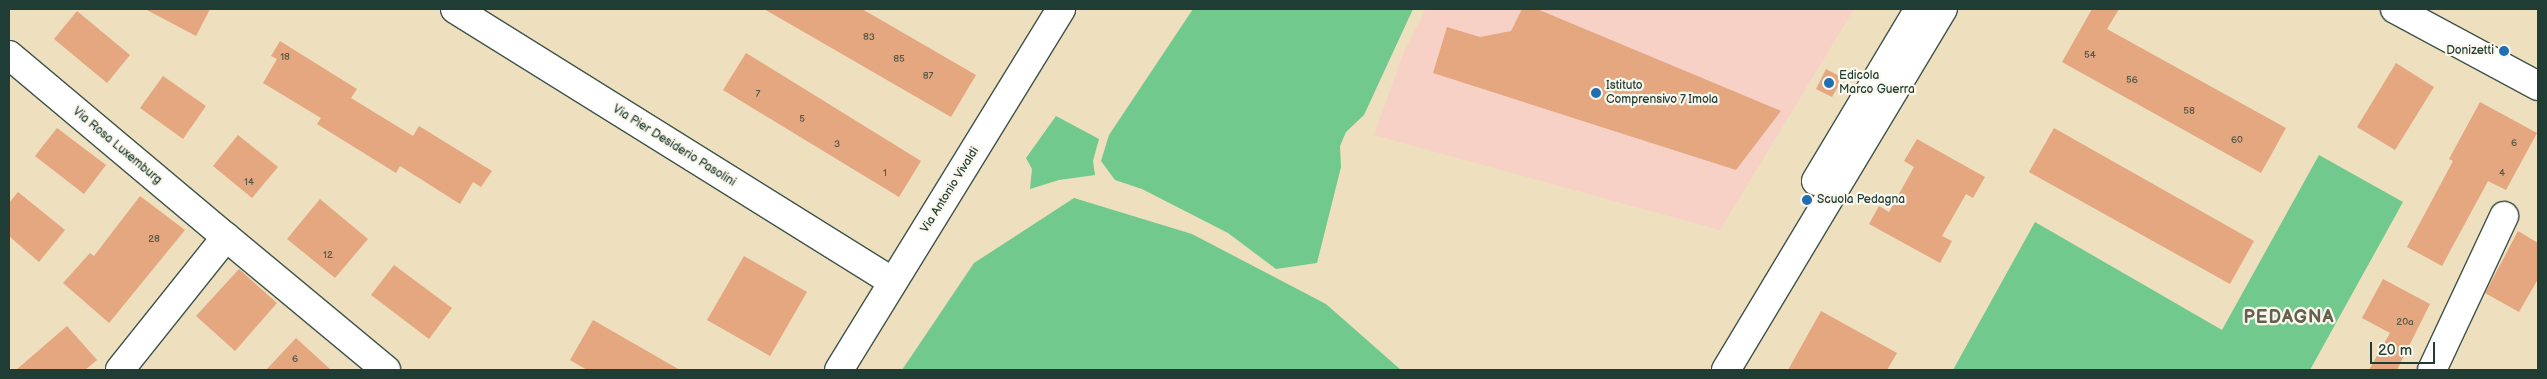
<!DOCTYPE html>
<style>
body{margin:0}
#map{position:relative;width:2547px;height:379px;overflow:hidden;background:#eedfbe;font-family:"Balsamiq Sans",sans-serif}
div>[style]{position:absolute}
.built>*{inset:0;background:#f7d1c6}
.green>*{inset:0;background:#72c98e}
.building>*{inset:0;background:#e4a77f}
.roads{filter:drop-shadow(1px 0 #3e5549) drop-shadow(-1px 0 #3e5549) drop-shadow(0 1px #3e5549) drop-shadow(0 -1px #3e5549)}
.minor>*{height:28px;margin:-14px;padding:0 14px;transform-origin:14px;border-radius:14px;background:#fff}
.dots>*{width:14px;height:14px;translate:-50% -50%;box-sizing:border-box;border:2px solid #fbf7ec;border-radius:50%}
span{translate:-50% -50%;white-space:nowrap;text-align:center;line-height:1.15;-webkit-text-stroke:4.5px #fbf7ec;paint-order:stroke}
.number-label{font-size:10px;color:#505847}
.number-label span{-webkit-text-stroke-width:0}
.poi-label{font-size:12px;color:#1f3d34}
.right{translate:-100% -50%;text-align:right}
.left{translate:0 -50%;text-align:left}
.street-label{font-size:12px;color:#1f3d34}
.district-label{font-size:18px;color:#64624e;font-weight:700;letter-spacing:1px}
.frame{position:absolute;inset:0;border:10px solid #1f3d34;pointer-events:none}
.scale{position:absolute;left:2370px;top:342px;width:65px;height:22px;box-sizing:border-box;border:2px solid #1f3d34;border-top:0;padding-left:6px;font-size:15px;line-height:18px;white-space:nowrap;color:#1f3d34;-webkit-text-stroke:4px #fbf7ec;paint-order:stroke}
</style>
<div id="map">
<div class="built">
<div style="clip-path:polygon(1426px 9px,1854px 9px,1720px 230px,1374px 135px,1404px 52px)"></div>
</div>
<div class="green">
<div style="clip-path:polygon(1193px 9px,1413px 9px,1364px 115px,1346px 132px,1340px 146px,1341px 167px,1317px 263px,1276px 269px,1228px 233px,1142px 189px,1115px 180px,1101px 161px,1109px 135px)"></div>
<div style="clip-path:polygon(1056px 116px,1099px 139px,1093px 161px,1095px 175px,1059px 180px,1030px 189px,1032px 169px,1026px 158px)"></div>
<div style="clip-path:polygon(2319px 155px,2403px 202px,2310px 370px,1953px 370px,2035px 222px,2222px 330px)"></div>
<div style="clip-path:polygon(1074px 198px,1192px 234px,1326px 304px,1401px 370px,902px 370px,974px 263px)"></div>
</div>
<div class="building">
<div style="clip-path:polygon(145px 9px,210px 9px,196px 36px)"></div>
<div style="clip-path:polygon(764px 9px,862px 9px,976px 75px,951px 117px)"></div>
<div style="clip-path:polygon(1522px 9px,1537px 9px,1781px 111px,1736px 170px,1433px 73px,1447px 27px,1480px 37px,1511px 31px)"></div>
<div style="clip-path:polygon(2092px 9px,2119px 9px,2107px 29px,2286px 128px,2261px 173px,2062px 62px)"></div>
<div style="clip-path:polygon(77px 11px,130px 55px,107px 83px,54px 39px)"></div>
<div style="clip-path:polygon(280px 41px,357px 89px,351px 98px,413px 136px,419px 126px,492px 171px,481px 187px,473px 182px,460px 204px,400px 166px,396px 173px,317px 124px,321px 118px,263px 83px,277px 59px,271px 56px)"></div>
<div style="clip-path:polygon(746px 53px,921px 161px,899px 197px,723px 90px)"></div>
<div style="clip-path:polygon(2396px 63px,2434px 87px,2395px 150px,2357px 127px)"></div>
<div style="clip-path:polygon(1826px 69px,1843px 78px,1832px 97px,1816px 89px)"></div>
<div style="clip-path:polygon(163px 76px,206px 106px,183px 139px,140px 108px)"></div>
<div style="clip-path:polygon(2480px 102px,2537px 133px,2506px 190px,2488px 181px,2442px 266px,2407px 247px,2453px 161px,2449px 159px)"></div>
<div style="clip-path:polygon(57px 128px,106px 165px,84px 194px,35px 156px)"></div>
<div style="clip-path:polygon(2054px 128px,2254px 241px,2230px 284px,2029px 172px)"></div>
<div style="clip-path:polygon(238px 135px,278px 167px,252px 198px,213px 166px)"></div>
<div style="clip-path:polygon(1917px 139px,1985px 177px,1973px 198px,1966px 194px,1942px 236px,1952px 241px,1940px 263px,1869px 224px,1879px 206px,1889px 212px,1914px 167px,1904px 161px)"></div>
<div style="clip-path:polygon(18px 192px,65px 230px,39px 262px,9px 236px,9px 203px)"></div>
<div style="clip-path:polygon(140px 196px,185px 230px,109px 323px,63px 283px,90px 253px,94px 256px)"></div>
<div style="clip-path:polygon(320px 199px,368px 239px,335px 278px,287px 239px)"></div>
<div style="clip-path:polygon(2518px 231px,2538px 243px,2538px 279px,2519px 312px,2485px 293px)"></div>
<div style="clip-path:polygon(744px 256px,807px 292px,770px 356px,707px 320px)"></div>
<div style="clip-path:polygon(394px 265px,452px 308px,429px 339px,371px 295px)"></div>
<div style="clip-path:polygon(239px 269px,277px 303px,235px 351px,196px 316px)"></div>
<div style="clip-path:polygon(2383px 279px,2430px 304px,2397px 370px,2369px 370px,2390px 333px,2362px 318px)"></div>
<div style="clip-path:polygon(1821px 311px,1897px 353px,1887px 370px,1788px 370px)"></div>
<div style="clip-path:polygon(593px 320px,680px 370px,587px 370px,570px 360px)"></div>
<div style="clip-path:polygon(67px 326px,97px 360px,85px 370px,16px 370px)"></div>
<div style="clip-path:polygon(296px 338px,331px 370px,266px 370px)"></div>
</div>
<div class="roads">
<div class="minor">
<div style="left:455px;top:9px;width:516px;rotate:31.93deg"></div>
<div style="left:2395px;top:9px;width:162px;rotate:28.3deg"></div>
<div style="left:9px;top:55px;width:283px;rotate:40deg"></div>
<div style="left:226px;top:237px;width:170px;rotate:128.6deg"></div>
<div style="left:1816px;top:181px;width:200px;rotate:-59.1deg"></div>
<div style="left:226px;top:237px;width:208px;rotate:39.7deg"></div>
<div style="left:839px;top:370px;width:424px;rotate:-58.4deg"></div>
<div style="left:1726px;top:370px;width:421px;rotate:-59deg"></div>
<div style="left:2432px;top:370px;width:170px;rotate:-64.9deg"></div>
</div>
</div>
<div class="dots">
<div style="left:2504px;top:51px;background:#1f6fb2"></div>
<div style="left:1829px;top:83px;background:#1f6fb2"></div>
<div style="left:1596px;top:93px;background:#1f6fb2"></div>
<div style="left:1807px;top:200px;background:#1f6fb2"></div>
</div>
<div class="number-label">
<span style="left:869px;top:38px">83</span>
<span style="left:2090px;top:56px">54</span>
<span style="left:285px;top:58px">18</span>
<span style="left:899px;top:60px">85</span>
<span style="left:928px;top:77px">87</span>
<span style="left:2132px;top:81px">56</span>
<span style="left:758px;top:95px">7</span>
<span style="left:2189px;top:112px">58</span>
<span style="left:802px;top:120px">5</span>
<span style="left:2237px;top:141px">60</span>
<span style="left:2514px;top:144px">6</span>
<span style="left:837px;top:145px">3</span>
<span style="left:885px;top:174px">1</span>
<span style="left:2502px;top:174px">4</span>
<span style="left:249px;top:183px">14</span>
<span style="left:154px;top:240px">28</span>
<span style="left:328px;top:256px">12</span>
<span style="left:2405px;top:323px">20a</span>
<span style="left:295px;top:360px">6</span>
</div>
<div class="poi-label">
<span class="right" style="left:2494px;top:51px">Donizetti</span>
<span class="left" style="left:1839px;top:83px">Edicola<br>Marco Guerra</span>
<span class="left" style="left:1606px;top:93px">Istituto<br>Comprensivo 7 Imola</span>
<span class="left" style="left:1817px;top:200px">Scuola Pedagna</span>
</div>
<div class="street-label">
<span style="left:117px;top:146px;rotate:40deg">Via Rosa Luxemburg</span>
<span style="left:674px;top:146px;rotate:32deg">Via Pier Desiderio Pasolini</span>
<span style="left:950px;top:190px;rotate:-58deg">Via Antonio Vivaldi</span>
</div>
<div class="district-label">
<span style="left:2289px;top:318px">PEDAGNA</span>
</div>
<div class="frame"></div>
<div class="scale">20 m</div>
</div>
